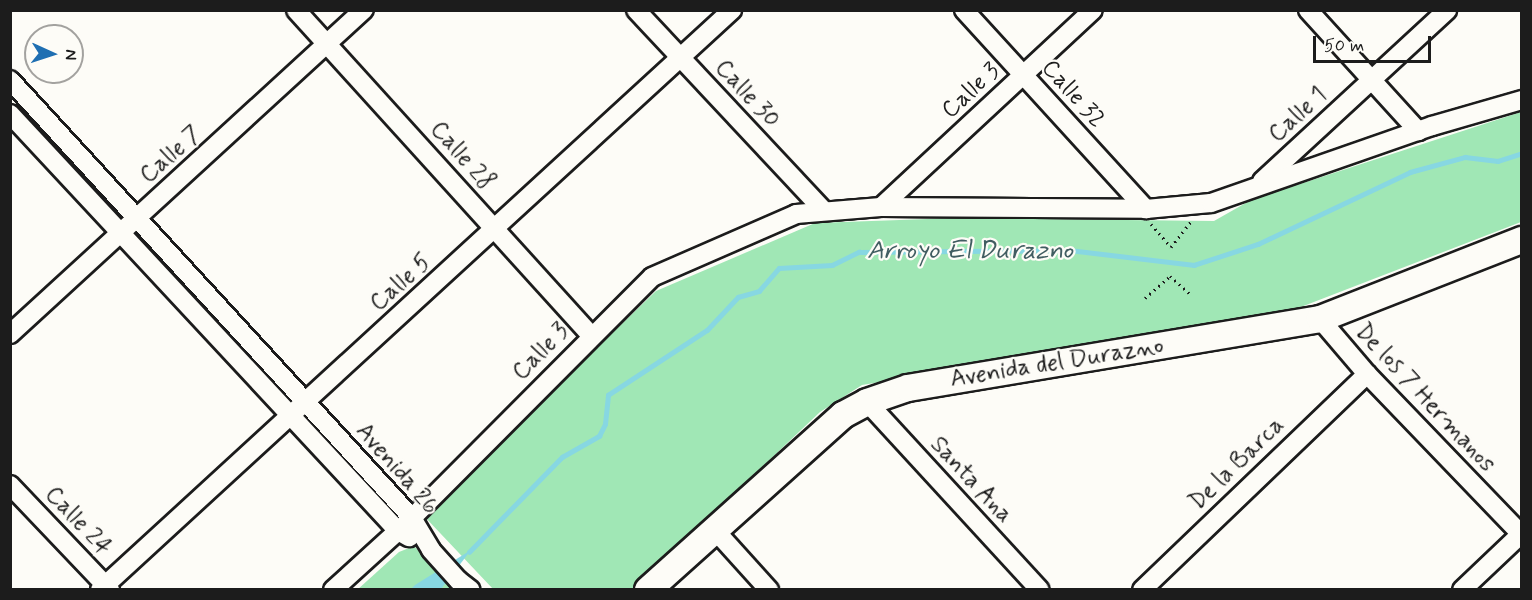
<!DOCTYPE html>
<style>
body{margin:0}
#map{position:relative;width:1532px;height:600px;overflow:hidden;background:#fdfcf7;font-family:Mynerve,sans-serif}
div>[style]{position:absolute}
.green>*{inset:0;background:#a0e7b5}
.water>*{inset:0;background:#87d7e2}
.stream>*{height:4.5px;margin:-2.25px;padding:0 2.25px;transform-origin:2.25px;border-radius:2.25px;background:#87d7e2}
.path>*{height:3px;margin-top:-1.5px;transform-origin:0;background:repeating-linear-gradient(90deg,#1c1c1c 0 1.5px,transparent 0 6px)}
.roads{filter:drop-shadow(2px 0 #1c1c1c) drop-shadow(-2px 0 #1c1c1c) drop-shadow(0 2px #1c1c1c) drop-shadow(0 -2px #1c1c1c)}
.minor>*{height:18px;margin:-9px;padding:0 9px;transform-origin:9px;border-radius:9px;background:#fdfcf7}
.secondary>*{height:26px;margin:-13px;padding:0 13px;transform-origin:13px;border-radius:13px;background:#fdfcf7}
span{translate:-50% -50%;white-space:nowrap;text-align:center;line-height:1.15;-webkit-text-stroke:4.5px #fdfcf7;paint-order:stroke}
.street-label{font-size:24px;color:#1c1c1c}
.water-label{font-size:26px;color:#415d61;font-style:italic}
.frame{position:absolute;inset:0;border:12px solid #1c1c1c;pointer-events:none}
.north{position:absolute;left:24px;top:24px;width:60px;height:60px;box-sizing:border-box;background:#fdfcf7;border:2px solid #a3a29f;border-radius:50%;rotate:93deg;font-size:16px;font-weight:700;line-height:24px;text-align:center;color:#1c1c1c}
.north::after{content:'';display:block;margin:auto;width:21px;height:27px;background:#1f6fb2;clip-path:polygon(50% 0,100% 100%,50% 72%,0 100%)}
.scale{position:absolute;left:1313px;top:36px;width:118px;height:27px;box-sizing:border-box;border:3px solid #1c1c1c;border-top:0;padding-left:8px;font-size:18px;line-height:21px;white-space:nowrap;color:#1c1c1c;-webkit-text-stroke:4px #fdfcf7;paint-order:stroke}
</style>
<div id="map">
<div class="green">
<div style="clip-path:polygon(1521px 112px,1521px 222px,1275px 317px,862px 385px,820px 412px,633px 589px,493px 589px,423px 515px,656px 291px,815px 223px,956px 218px,1214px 221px,1251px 200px)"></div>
<div style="clip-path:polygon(414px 546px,455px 589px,357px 590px,399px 552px)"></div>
</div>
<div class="water">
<div style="clip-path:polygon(471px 550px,441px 589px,410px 590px,415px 585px)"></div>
</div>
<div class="stream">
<div style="left:469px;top:552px;width:133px;rotate:-45.6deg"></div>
<div style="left:562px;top:457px;width:43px;rotate:-29.6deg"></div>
<div style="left:599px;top:436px;width:13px;rotate:-63deg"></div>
<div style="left:605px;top:424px;width:29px;rotate:-84deg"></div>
<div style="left:608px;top:395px;width:118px;rotate:-33.3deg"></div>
<div style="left:707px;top:330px;width:45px;rotate:-46.8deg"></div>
<div style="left:738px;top:297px;width:22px;rotate:-16deg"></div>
<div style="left:759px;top:291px;width:30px;rotate:-49deg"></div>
<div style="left:779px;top:268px;width:53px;rotate:-3.2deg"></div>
<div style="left:832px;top:265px;width:30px;rotate:-26deg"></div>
<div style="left:859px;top:252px;width:210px;rotate:-0.5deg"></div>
<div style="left:1069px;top:250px;width:126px;rotate:6.8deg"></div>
<div style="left:1194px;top:265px;width:67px;rotate:-18.2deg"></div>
<div style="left:1258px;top:244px;width:168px;rotate:-25.3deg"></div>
<div style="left:1410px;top:172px;width:57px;rotate:-15.3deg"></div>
<div style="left:1465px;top:157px;width:33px;rotate:7deg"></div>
<div style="left:1498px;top:161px;width:25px;rotate:-18deg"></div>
</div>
<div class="path">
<div style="left:1151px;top:224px;width:30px;rotate:49deg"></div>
<div style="left:1171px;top:247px;width:33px;rotate:-52deg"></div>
<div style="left:1145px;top:298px;width:33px;rotate:-41deg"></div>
<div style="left:1170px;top:276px;width:28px;rotate:42deg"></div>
</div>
<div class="roads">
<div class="minor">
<div style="left:296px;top:10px;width:439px;rotate:47.8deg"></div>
<div style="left:636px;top:10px;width:274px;rotate:46.9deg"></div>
<div style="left:964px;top:10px;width:270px;rotate:47.6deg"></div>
<div style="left:1308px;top:10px;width:164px;rotate:47.7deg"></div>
<div style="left:10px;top:80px;width:595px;rotate:47.45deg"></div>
<div style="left:412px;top:518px;width:37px;rotate:59deg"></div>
<div style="left:431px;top:550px;width:40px;rotate:48deg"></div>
<div style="left:10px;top:114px;width:570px;rotate:47.06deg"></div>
<div style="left:398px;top:531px;width:13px;rotate:29deg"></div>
<div style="left:1262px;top:181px;width:252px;rotate:-42.7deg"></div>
<div style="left:881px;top:207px;width:289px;rotate:-42.9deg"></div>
<div style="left:1320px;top:319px;width:72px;rotate:49.5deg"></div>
<div style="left:1367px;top:374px;width:223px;rotate:46.1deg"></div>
<div style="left:10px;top:334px;width:480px;rotate:-42.5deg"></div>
<div style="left:867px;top:402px;width:255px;rotate:47.4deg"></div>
<div style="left:10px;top:485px;width:145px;rotate:46.4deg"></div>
<div style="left:713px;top:528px;width:84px;rotate:47.9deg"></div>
<div style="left:100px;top:590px;width:858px;rotate:-42.54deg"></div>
<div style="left:333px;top:590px;width:107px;rotate:-42.3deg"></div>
<div style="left:412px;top:518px;width:340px;rotate:-45.1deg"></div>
<div style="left:652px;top:277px;width:157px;rotate:-23.6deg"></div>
<div style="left:796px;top:214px;width:85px;rotate:-4.7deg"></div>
<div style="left:881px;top:207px;width:265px;rotate:0.4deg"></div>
<div style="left:1146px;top:209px;width:65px;rotate:-5.3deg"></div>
<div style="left:1211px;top:203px;width:234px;rotate:-19.2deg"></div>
<div style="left:1432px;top:126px;width:94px;rotate:-16.1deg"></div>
<div style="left:467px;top:590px;width:13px;rotate:-132deg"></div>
<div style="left:458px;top:580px;width:16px;rotate:38deg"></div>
<div style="left:1142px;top:590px;width:312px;rotate:-43.8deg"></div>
<div style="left:1462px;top:590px;width:83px;rotate:-43.5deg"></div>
</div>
<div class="secondary">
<div style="left:648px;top:590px;width:262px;rotate:-41.9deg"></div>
<div style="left:843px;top:415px;width:27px;rotate:-28deg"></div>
<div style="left:867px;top:402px;width:43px;rotate:-18.9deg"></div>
<div style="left:908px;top:388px;width:418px;rotate:-9.5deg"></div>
<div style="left:1320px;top:319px;width:217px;rotate:-21.4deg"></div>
</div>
</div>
<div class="street-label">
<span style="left:971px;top:91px;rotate:-43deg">Calle 3</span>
<span style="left:747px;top:94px;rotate:47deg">Calle 30</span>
<span style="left:1073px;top:94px;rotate:48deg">Calle 32</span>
<span style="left:1298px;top:115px;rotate:-43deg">Calle 1</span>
<span style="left:171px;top:155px;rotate:-42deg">Calle 7</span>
<span style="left:462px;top:156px;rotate:48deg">Calle 28</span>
<span style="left:401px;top:283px;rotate:-42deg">Calle 5</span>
<span style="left:541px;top:352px;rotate:-46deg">Calle 3</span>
<span style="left:1057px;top:363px;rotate:-9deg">Avenida del Durazno</span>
<span style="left:1425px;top:398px;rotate:47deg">De los 7 Hermanos</span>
<span style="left:1237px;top:464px;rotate:-44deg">De la Barca</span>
<span style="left:397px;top:469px;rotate:49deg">Avenida 26</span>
<span style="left:971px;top:480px;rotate:47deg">Santa Ana</span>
<span style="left:78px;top:521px;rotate:46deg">Calle 24</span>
</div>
<div class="water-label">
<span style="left:970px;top:252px">Arroyo El Durazno</span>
</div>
<div class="frame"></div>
<div class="north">N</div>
<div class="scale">50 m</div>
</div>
